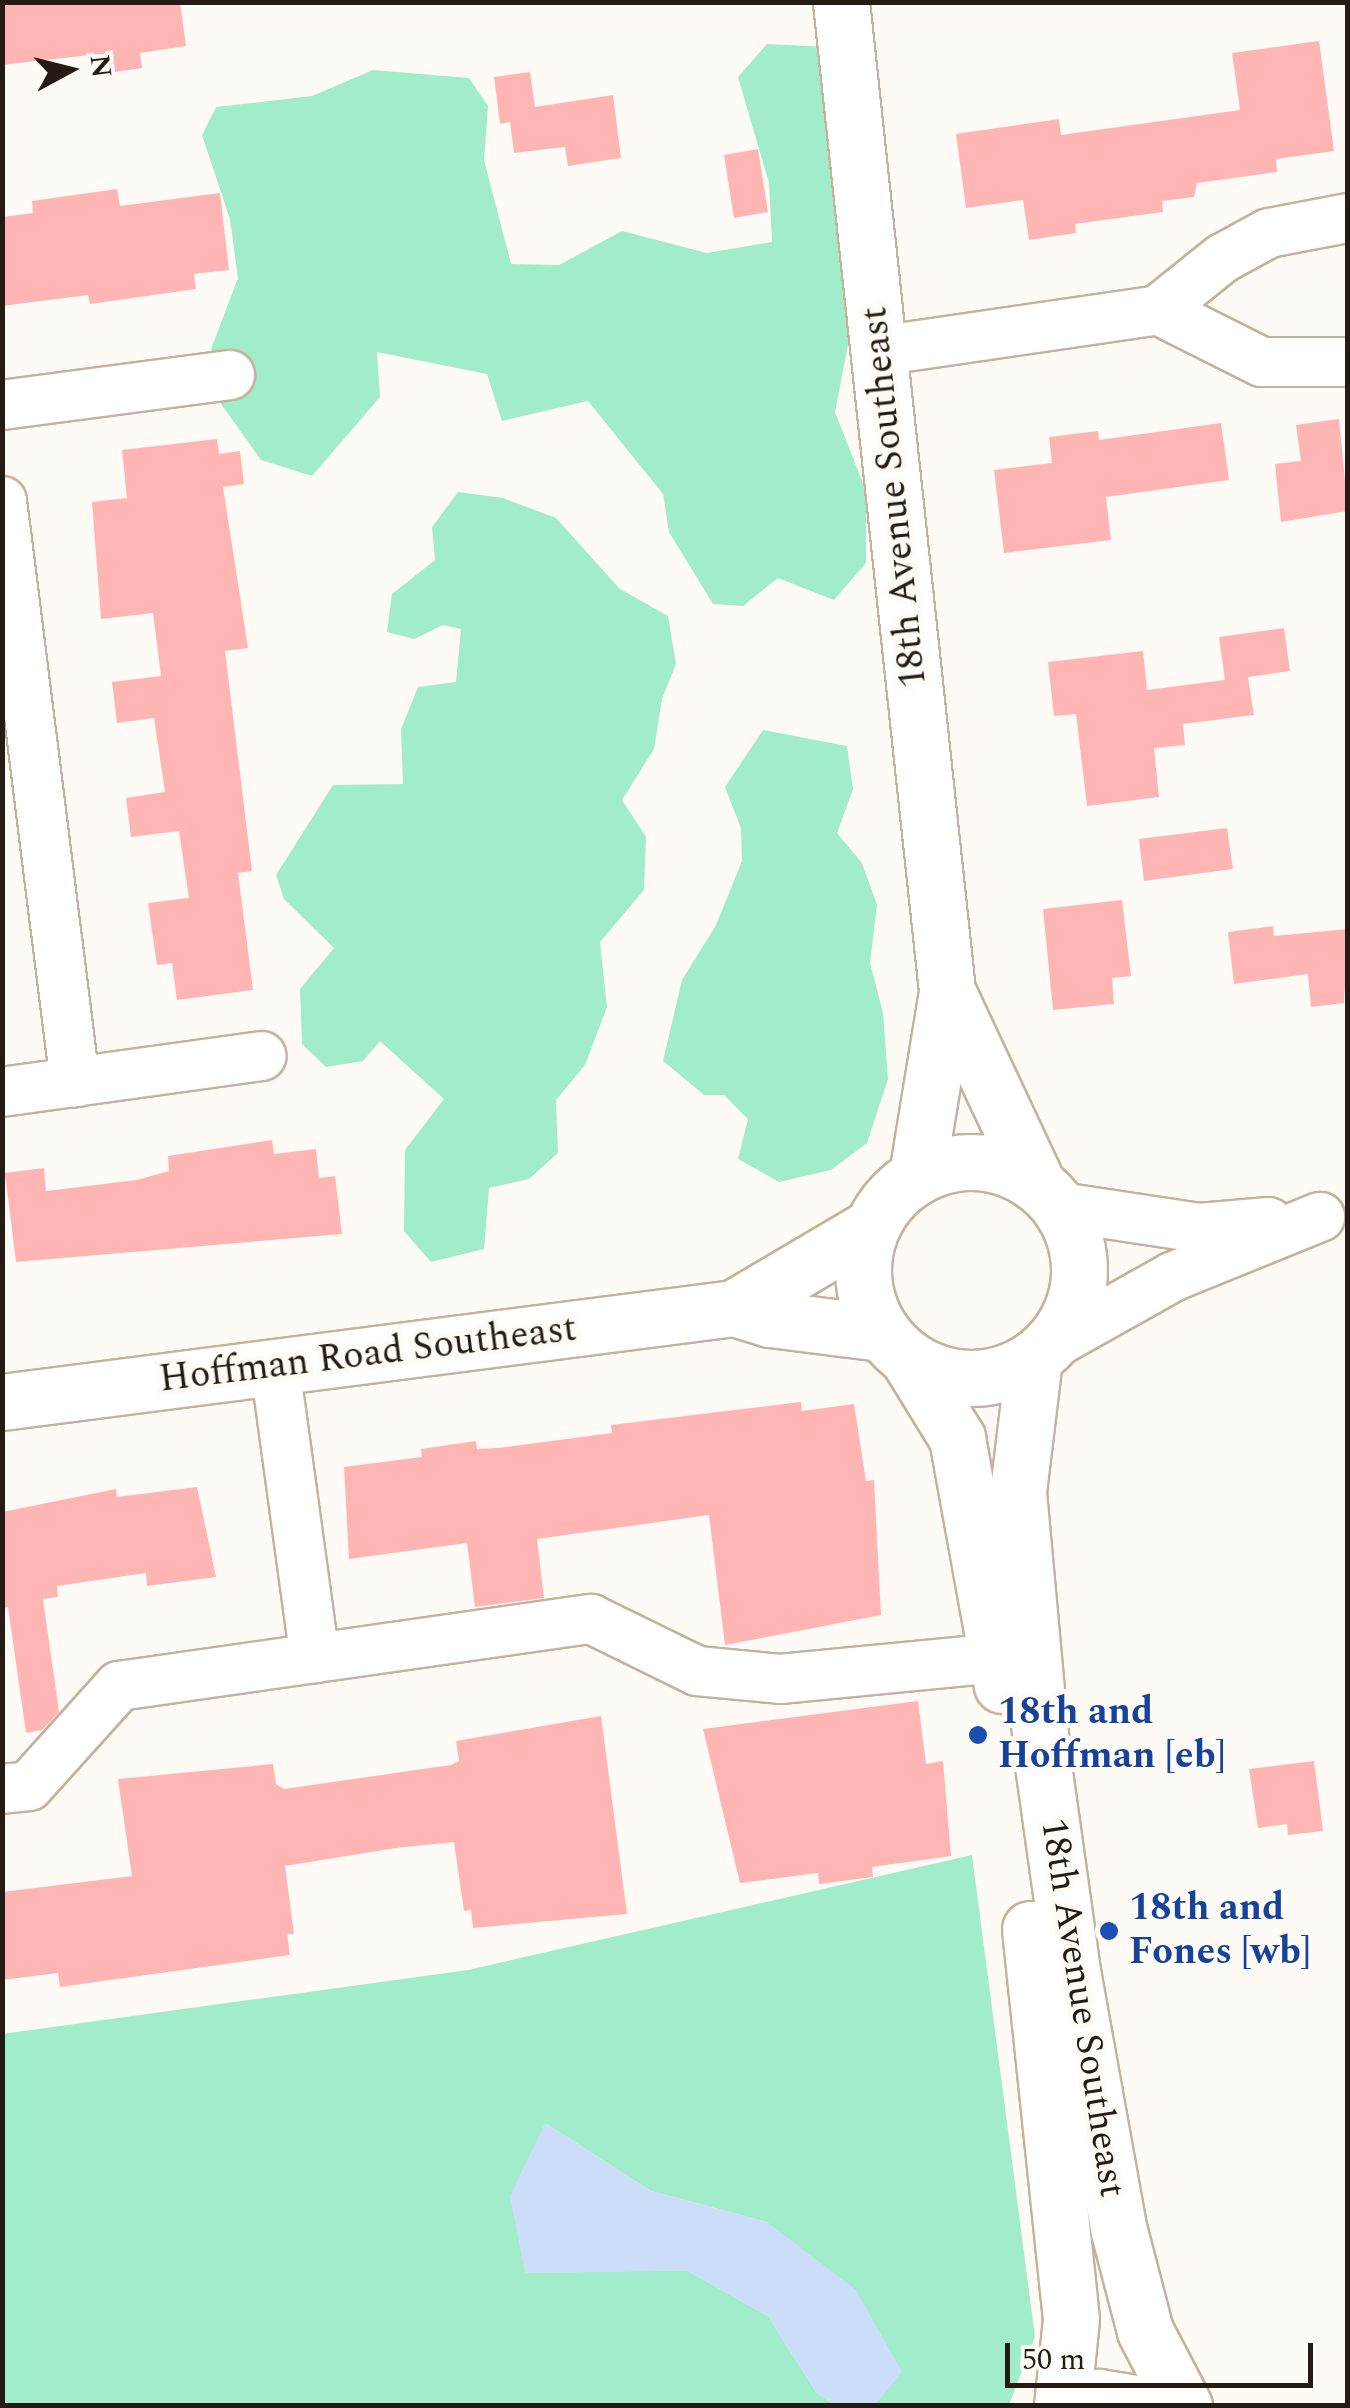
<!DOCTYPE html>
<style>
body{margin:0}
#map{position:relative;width:1350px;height:2408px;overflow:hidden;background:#fefaf5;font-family:Spectral,serif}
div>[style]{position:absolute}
.green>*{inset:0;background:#a1ecca}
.water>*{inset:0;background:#ccddf9}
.building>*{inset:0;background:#ffb5b4}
.roads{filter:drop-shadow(2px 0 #c6b19d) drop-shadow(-2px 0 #c6b19d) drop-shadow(0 2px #c6b19d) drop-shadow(0 -2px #c6b19d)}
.street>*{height:48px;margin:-24px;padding:0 24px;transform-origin:24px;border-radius:24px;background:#fff}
.secondary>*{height:55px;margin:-27.5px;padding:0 27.5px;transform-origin:27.5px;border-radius:27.5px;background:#fff}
.secondary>.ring{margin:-27.5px;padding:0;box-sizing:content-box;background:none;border:55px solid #fff;border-radius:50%}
.dots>*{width:28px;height:28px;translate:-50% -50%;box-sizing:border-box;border:5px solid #fefaf5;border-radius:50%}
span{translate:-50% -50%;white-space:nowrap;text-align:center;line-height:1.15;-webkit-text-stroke:10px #fefaf5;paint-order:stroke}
.street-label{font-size:38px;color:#231b14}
.transit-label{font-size:38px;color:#164399;font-weight:700}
.left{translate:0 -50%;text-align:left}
.frame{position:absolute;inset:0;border:5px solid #231b14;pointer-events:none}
.north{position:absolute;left:20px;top:20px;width:100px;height:100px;-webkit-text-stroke:8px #fefaf5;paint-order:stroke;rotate:83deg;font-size:28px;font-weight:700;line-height:40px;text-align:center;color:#231b14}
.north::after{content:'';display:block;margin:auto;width:35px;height:45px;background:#231b14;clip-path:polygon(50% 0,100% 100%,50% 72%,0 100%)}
.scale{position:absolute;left:1005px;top:2343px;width:308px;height:45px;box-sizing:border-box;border:5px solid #231b14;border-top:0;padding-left:12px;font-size:30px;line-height:35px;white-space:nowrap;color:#231b14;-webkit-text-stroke:8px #fefaf5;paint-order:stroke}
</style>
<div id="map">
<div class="green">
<div style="clip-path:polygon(767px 44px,846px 48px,853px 319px,835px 412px,866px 491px,866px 563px,834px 600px,778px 578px,743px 606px,713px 604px,669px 532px,663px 494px,588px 401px,502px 421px,487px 374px,377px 352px,380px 397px,312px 476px,261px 460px,221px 404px,227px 386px,211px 349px,238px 278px,230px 219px,202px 135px,216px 107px,312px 96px,373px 70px,469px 78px,488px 106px,484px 160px,511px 264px,559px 265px,622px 231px,707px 253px,772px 242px,769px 183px,738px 77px)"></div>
<div style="clip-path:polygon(458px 492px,503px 498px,556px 518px,620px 589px,668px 616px,676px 664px,662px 699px,654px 749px,622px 800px,646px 837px,644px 890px,600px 942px,607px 1007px,585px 1065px,556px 1100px,558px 1153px,529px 1179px,489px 1188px,484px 1249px,431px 1262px,404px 1231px,405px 1150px,444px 1099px,380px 1041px,363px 1061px,326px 1067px,302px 1044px,300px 989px,334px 948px,284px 899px,276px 875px,333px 785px,403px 784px,401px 729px,418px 687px,456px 682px,461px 629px,443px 625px,414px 639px,387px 632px,392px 594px,435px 560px,432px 527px)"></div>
<div style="clip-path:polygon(763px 730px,847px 746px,853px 789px,837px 833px,862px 863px,877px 905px,870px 963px,883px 1013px,888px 1079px,867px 1143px,831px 1170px,779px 1182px,738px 1159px,748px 1119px,724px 1095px,704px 1095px,663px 1061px,682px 980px,716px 925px,742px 861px,741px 828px,725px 787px)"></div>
<div style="clip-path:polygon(972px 1855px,1035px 2337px,1009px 2405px,874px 2405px,901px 2372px,767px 2222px,651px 2191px,545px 2123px,525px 2273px,686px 2270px,768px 2316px,816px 2392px,834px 2405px,3px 2405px,2px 2034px,468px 1970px)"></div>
</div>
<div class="water">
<div style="clip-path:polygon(545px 2123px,651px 2191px,767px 2222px,856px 2290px,902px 2372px,874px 2405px,834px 2405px,816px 2392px,768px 2316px,687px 2271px,525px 2273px,510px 2196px)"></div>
</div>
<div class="building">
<div style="clip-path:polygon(2px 2px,180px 2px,186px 46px,140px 53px,142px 68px,102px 74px,99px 54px,2px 65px)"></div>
<div style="clip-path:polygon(1319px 41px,1334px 151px,1276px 159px,1277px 172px,1197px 183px,1194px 197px,1162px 201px,1163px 212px,1075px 224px,1076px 233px,1029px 240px,1023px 200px,966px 208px,956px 134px,1059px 119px,1061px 135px,1240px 110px,1232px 53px)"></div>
<div style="clip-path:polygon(530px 72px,535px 107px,613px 95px,621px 158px,568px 166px,565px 147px,514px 153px,510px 122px,500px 124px,494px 77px)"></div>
<div style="clip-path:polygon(758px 149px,768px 212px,734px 218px,724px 155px)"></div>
<div style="clip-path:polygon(117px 189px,120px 206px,220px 193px,229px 270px,194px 274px,196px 289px,90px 304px,88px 295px,2px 306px,2px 217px,33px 213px,32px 201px)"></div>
<div style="clip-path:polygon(1339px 419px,1348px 511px,1281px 522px,1275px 464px,1301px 461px,1296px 425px)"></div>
<div style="clip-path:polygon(1221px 423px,1229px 480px,1106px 497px,1111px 540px,1004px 553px,994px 470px,1052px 463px,1049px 437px,1098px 431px,1099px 440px)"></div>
<div style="clip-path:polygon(217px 439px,219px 454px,240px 451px,244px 484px,223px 487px,248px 648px,225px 651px,252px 871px,238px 873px,253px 990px,177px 1000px,172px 963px,157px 965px,148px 903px,189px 898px,179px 831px,131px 837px,126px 798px,165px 792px,154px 718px,117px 723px,112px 682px,161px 676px,153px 613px,101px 619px,92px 502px,127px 498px,122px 450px)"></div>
<div style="clip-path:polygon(1284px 628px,1290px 671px,1248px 677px,1254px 715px,1183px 724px,1185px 745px,1154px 748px,1159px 797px,1087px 806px,1076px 714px,1054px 716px,1048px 662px,1143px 651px,1147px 690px,1225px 680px,1219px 637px)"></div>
<div style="clip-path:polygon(1227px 828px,1233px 869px,1144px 881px,1139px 839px)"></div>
<div style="clip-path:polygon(1122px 900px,1131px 976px,1112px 978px,1114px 1004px,1053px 1010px,1043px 909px)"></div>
<div style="clip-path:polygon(1273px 926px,1274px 936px,1348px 929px,1344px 1003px,1311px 1007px,1308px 974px,1234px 984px,1228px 932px)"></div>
<div style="clip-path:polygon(272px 1140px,274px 1154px,316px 1149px,319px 1178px,335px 1176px,342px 1234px,16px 1262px,5px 1173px,44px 1168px,46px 1191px,137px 1180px,169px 1171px,168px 1156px)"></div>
<div style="clip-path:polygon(801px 1402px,802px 1411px,854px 1404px,866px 1481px,874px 1480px,881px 1615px,725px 1645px,709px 1515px,537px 1539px,544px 1598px,475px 1607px,467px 1543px,349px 1559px,344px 1467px,422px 1457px,421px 1449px,476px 1441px,477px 1449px,499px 1448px,612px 1433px,611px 1425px)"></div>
<div style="clip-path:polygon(197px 1487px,216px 1577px,147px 1586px,146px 1573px,57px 1586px,58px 1597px,43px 1599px,59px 1712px,42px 1730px,26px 1733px,8px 1607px,2px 1608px,2px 1512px,116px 1489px,117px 1497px)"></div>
<div style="clip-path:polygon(918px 1701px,926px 1764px,943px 1761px,951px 1856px,872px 1867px,873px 1877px,819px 1884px,818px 1873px,740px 1883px,703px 1729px)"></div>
<div style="clip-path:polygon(601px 1716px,627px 1914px,473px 1928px,471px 1910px,464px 1911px,454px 1842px,396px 1848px,285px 1866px,294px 1934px,287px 1934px,290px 1955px,60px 1987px,58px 1973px,2px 1980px,2px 1892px,132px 1876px,118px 1779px,273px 1764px,276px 1784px,284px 1789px,451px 1765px,459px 1761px,456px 1741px)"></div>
<div style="clip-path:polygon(1314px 1761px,1323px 1831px,1288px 1835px,1287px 1824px,1258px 1828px,1249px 1769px)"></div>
</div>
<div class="roads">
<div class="street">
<div style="left:1158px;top:310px;width:83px;rotate:-38.7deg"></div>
<div style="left:1223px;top:258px;width:52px;rotate:-28.5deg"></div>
<div style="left:1269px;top:233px;width:80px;rotate:-10.8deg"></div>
<div style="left:878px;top:351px;width:283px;rotate:-8.3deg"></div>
<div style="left:1158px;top:310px;width:116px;rotate:26.6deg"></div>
<div style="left:1262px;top:362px;width:86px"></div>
<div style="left:2px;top:405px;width:230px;rotate:-7.5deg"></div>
<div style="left:2px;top:501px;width:586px;rotate:82.84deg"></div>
<div style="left:2px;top:1092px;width:262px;rotate:-7.9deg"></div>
<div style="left:1060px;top:1207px;width:141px;rotate:8.6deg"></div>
<div style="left:1199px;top:1228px;width:70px;rotate:-4.9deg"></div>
<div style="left:1051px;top:1345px;width:139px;rotate:-29.3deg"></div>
<div style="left:1172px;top:1277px;width:160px;rotate:-22.1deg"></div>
<div style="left:275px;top:1367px;width:294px;rotate:82.2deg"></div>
<div style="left:2px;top:1789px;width:27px;rotate:-6deg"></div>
<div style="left:29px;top:1786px;width:135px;rotate:-48deg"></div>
<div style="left:119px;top:1686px;width:477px;rotate:-8.1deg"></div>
<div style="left:591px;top:1619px;width:118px;rotate:26.1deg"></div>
<div style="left:697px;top:1671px;width:83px;rotate:5.5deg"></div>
<div style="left:780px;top:1679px;width:220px;rotate:-5.5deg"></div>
</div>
<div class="secondary">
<div style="left:841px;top:2px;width:995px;rotate:83.88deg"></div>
<div style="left:947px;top:991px;width:214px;rotate:64.9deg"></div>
<div class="ring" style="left:863px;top:1162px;width:161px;height:161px"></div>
<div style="left:917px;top:1175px;width:186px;rotate:-80.7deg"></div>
<div style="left:734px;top:1308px;width:38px;rotate:17deg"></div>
<div style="left:770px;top:1319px;width:112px;rotate:7.2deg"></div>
<div style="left:1034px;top:1359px;width:134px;rotate:96.9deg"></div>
<div style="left:1018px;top:1492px;width:267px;rotate:84.8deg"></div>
<div style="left:1042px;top:1758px;width:215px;rotate:82deg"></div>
<div style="left:1072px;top:1971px;width:264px;rotate:79.8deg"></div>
<div style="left:1119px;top:2231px;width:103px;rotate:75.4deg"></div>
<div style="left:1145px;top:2331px;width:85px;rotate:62.5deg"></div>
<div style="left:909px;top:1360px;width:92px;rotate:58.4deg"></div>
<div style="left:957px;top:1438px;width:251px;rotate:79.7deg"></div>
<div style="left:2px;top:1402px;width:738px;rotate:-7.32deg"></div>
<div style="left:734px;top:1308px;width:159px;rotate:-30.6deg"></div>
<div style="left:1030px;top:1929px;width:392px;rotate:84deg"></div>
<div style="left:1071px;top:2319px;width:87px;rotate:95.9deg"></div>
<div style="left:1073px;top:2406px;width:27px;rotate:-20deg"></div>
<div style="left:1098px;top:2397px;width:58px;rotate:9deg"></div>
</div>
</div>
<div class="dots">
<div style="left:978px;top:1735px;background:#1a4fb4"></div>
<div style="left:1109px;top:1931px;background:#1a4fb4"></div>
</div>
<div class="street-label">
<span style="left:895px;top:497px;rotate:-96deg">18th Avenue Southeast</span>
<span style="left:368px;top:1355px;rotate:-7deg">Hoffman Road Southeast</span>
<span style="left:1082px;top:2008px;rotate:81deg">18th Avenue Southeast</span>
</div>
<div class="transit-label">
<span class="left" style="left:998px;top:1735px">18th and<br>Hoffman [eb]</span>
<span class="left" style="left:1129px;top:1931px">18th and<br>Fones [wb]</span>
</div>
<div class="frame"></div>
<div class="north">N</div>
<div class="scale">50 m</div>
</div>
